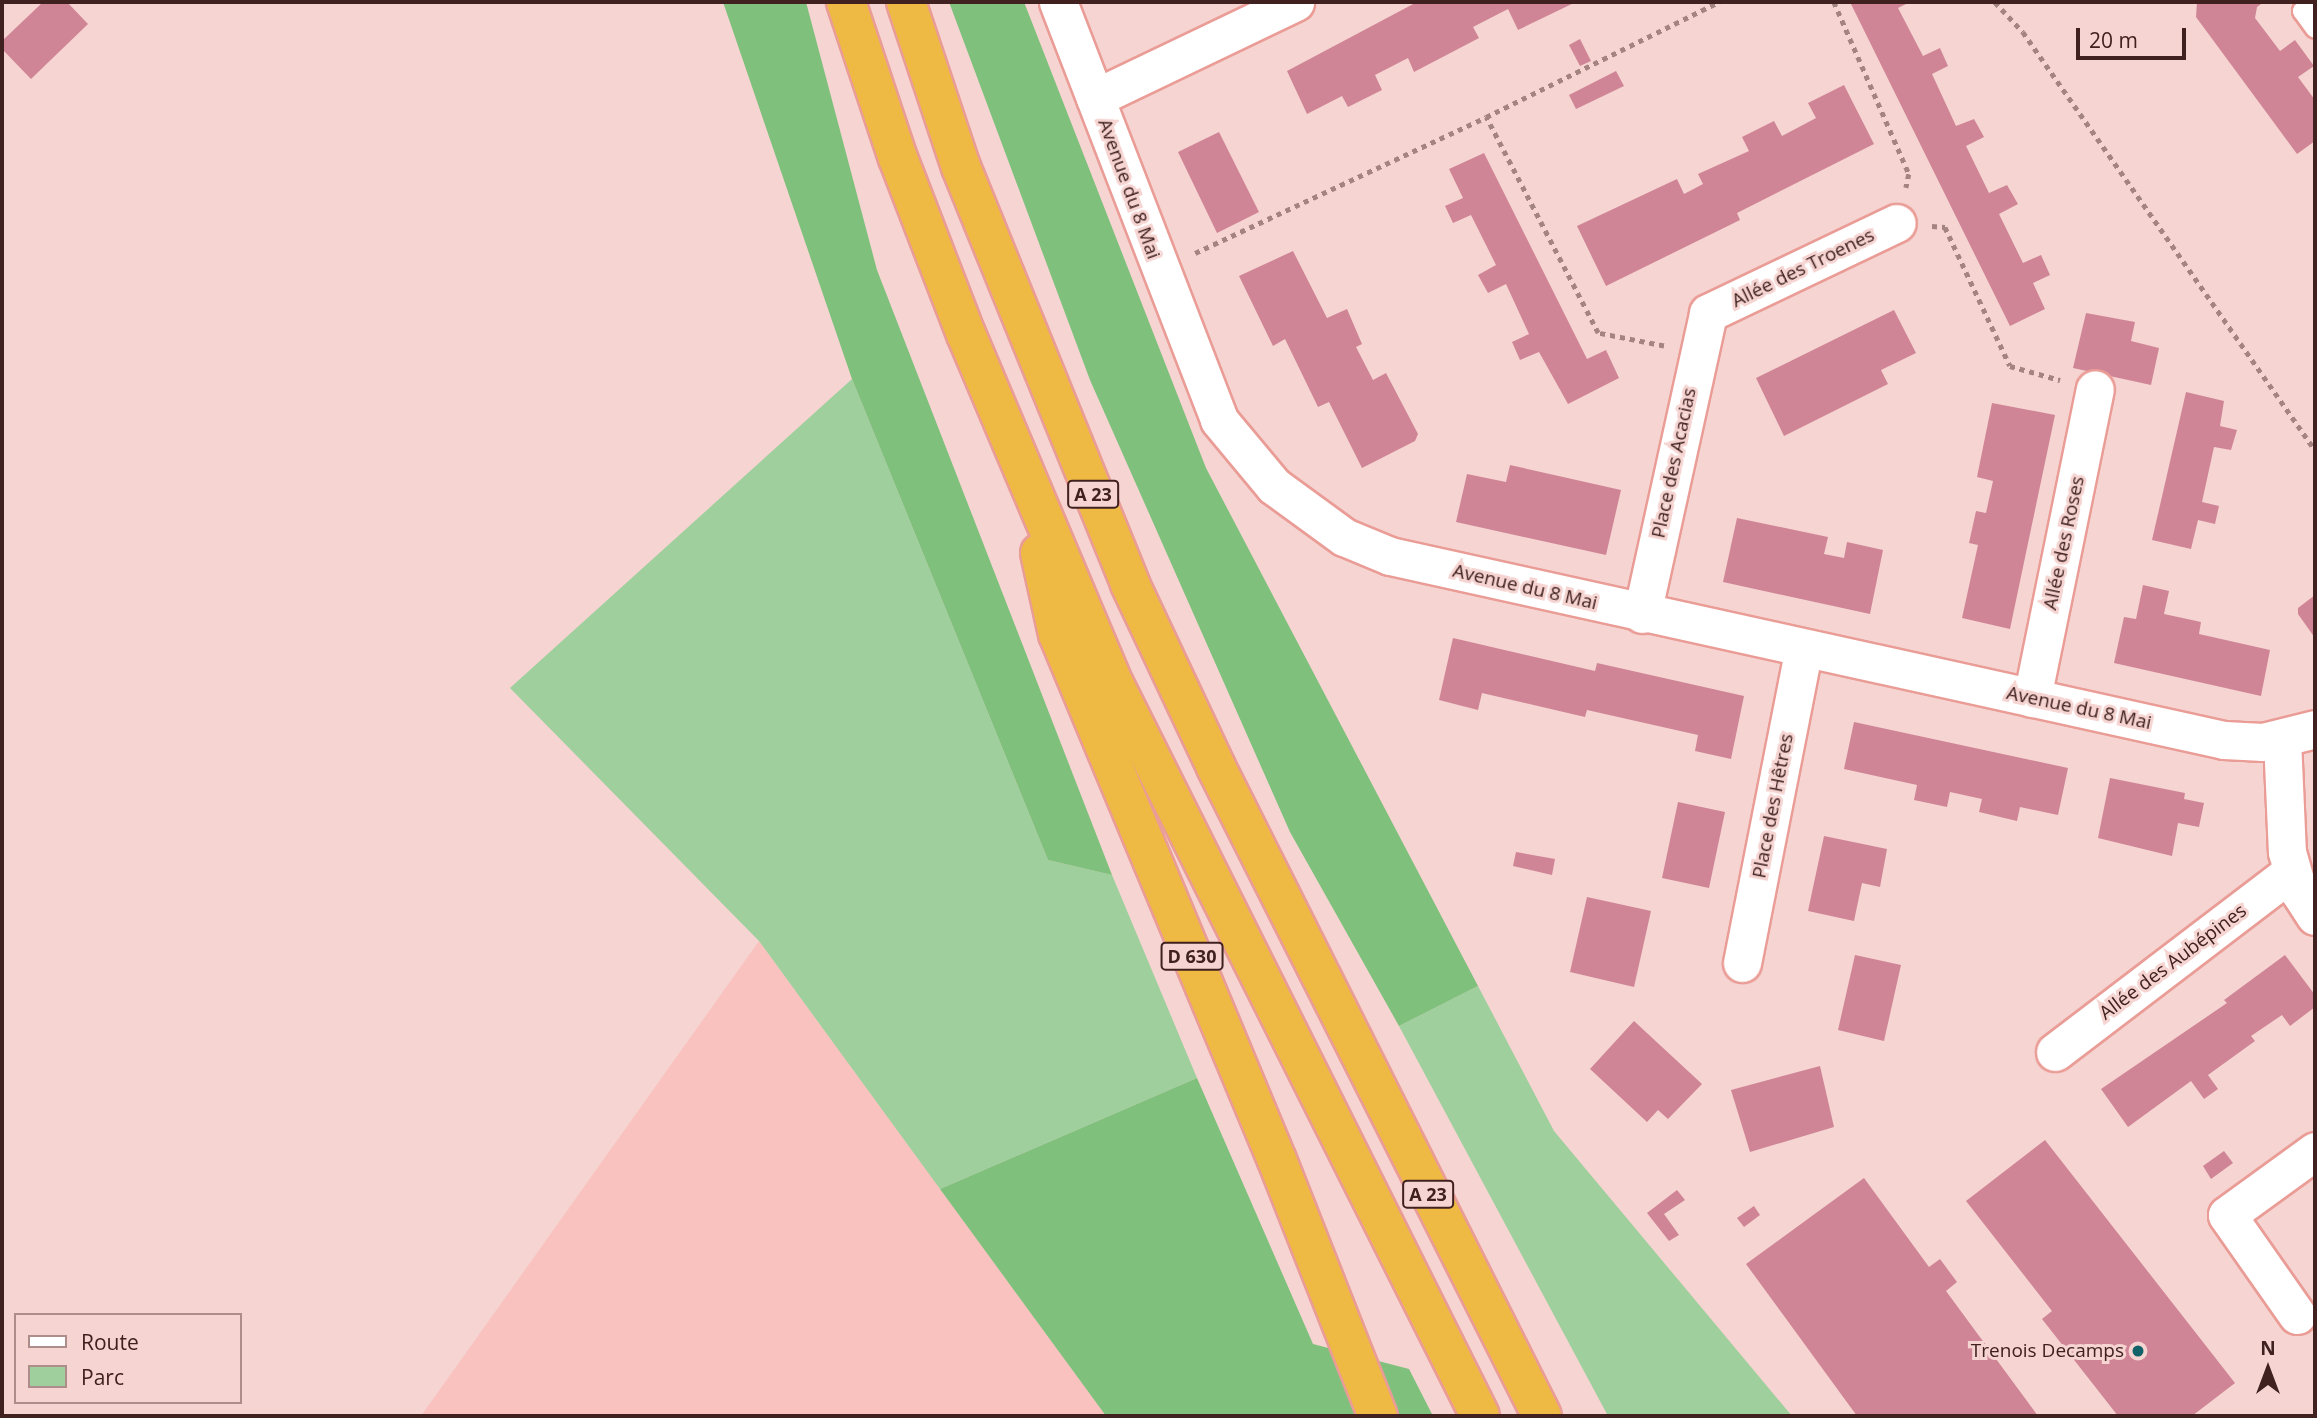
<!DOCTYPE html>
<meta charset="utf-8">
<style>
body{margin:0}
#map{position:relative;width:2317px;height:1418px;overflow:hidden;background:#f5d4d1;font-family:"Open Sans",sans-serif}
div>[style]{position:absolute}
.built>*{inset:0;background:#f9c2be}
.green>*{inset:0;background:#9fcf9d}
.forest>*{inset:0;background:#7fc07d}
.building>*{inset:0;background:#d08597}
.path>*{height:4.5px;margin-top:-2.25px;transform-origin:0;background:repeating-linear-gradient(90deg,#a48481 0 5px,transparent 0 10px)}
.roads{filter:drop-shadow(2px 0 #ea9c96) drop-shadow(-2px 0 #ea9c96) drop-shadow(0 2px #ea9c96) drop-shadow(0 -2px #ea9c96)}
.service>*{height:18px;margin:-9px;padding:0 9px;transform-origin:9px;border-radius:9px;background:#fff}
.minor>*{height:37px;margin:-18.5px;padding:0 18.5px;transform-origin:18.5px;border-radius:18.5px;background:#fff}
.motorway>*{height:38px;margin:-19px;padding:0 19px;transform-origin:19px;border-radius:19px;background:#efba44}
.dots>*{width:19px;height:19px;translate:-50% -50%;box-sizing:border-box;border:4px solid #f5d4d1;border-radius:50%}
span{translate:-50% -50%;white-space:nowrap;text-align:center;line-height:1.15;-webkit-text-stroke:6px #f5d4d1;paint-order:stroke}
.shield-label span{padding:2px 5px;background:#f5d4d1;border:2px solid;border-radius:5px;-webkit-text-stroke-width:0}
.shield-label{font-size:18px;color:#40211f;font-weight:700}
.street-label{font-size:19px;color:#40211f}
.poi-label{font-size:19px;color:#40211f}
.right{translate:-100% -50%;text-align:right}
.frame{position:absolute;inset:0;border:4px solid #40211f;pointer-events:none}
.legend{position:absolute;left:14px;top:1313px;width:228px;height:91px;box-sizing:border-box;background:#f5d4d1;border:2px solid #ad8c8a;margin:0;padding:9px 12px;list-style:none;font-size:21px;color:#40211f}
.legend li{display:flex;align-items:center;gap:14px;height:35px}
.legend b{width:35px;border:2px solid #ad8c8a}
.north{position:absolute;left:2233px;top:1334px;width:70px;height:70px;-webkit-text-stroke:5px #f5d4d1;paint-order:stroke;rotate:0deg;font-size:19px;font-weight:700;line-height:28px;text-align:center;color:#40211f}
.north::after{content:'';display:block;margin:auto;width:24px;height:32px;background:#40211f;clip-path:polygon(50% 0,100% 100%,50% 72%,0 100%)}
.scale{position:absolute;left:2076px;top:28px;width:110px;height:32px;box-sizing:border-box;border:4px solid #40211f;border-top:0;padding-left:9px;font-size:21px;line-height:24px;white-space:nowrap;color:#40211f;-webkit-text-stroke:5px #f5d4d1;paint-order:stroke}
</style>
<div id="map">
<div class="built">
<div style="clip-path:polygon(759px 941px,1106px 1416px,421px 1416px)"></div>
</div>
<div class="green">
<div style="clip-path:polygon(852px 379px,1048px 860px,1112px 875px,1197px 1078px,940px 1189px,759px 941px,510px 688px)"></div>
<div style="clip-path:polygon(1478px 986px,1554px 1131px,1792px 1416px,1608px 1416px,1399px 1026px)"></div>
</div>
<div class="forest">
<div style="clip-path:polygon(723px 2px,806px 2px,877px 270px,1112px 875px,1048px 860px,852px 379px)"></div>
<div style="clip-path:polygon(949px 2px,1024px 2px,1206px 468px,1478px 986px,1399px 1026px,1290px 832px,1090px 380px)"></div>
<div style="clip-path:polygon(1197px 1078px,1313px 1344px,1409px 1369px,1433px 1416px,1106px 1416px,940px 1189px)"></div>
</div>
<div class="building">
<div style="clip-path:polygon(43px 2px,67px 2px,88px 24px,31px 79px,2px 49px,2px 41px)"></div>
<div style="clip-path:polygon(1417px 2px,1576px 2px,1518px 30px,1508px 9px,1473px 27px,1479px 38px,1414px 72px,1408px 58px,1375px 75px,1382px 90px,1348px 107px,1342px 96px,1307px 114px,1287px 71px)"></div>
<div style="clip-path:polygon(1850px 2px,1910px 2px,1898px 8px,1923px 56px,1940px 48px,1948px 66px,1932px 74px,1956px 126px,1974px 119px,1984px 137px,1966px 146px,1989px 193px,2007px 185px,2018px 204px,1999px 214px,2023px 263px,2041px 255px,2050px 275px,2033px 283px,2045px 309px,2010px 326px)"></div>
<div style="clip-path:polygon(2197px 2px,2264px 2px,2257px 7px,2255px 18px,2280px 51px,2295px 40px,2314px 66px,2298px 77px,2315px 100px,2315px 141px,2297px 154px,2196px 17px)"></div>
<div style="clip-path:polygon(1580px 39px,1591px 61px,1580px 66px,1569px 45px)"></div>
<div style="clip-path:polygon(1616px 71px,1624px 86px,1576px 109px,1569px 95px)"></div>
<div style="clip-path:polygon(1844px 85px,1874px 144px,1737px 213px,1740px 220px,1606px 286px,1577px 226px,1677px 179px,1684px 194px,1703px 184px,1698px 174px,1749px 151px,1742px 137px,1774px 121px,1782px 136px,1816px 118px,1808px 103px)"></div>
<div style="clip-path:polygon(1219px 132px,1259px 212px,1217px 233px,1178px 152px)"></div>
<div style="clip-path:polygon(1484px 153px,1587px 359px,1606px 350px,1619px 378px,1568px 404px,1539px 352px,1520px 360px,1512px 342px,1529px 334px,1506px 284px,1488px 293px,1478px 275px,1496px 265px,1471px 215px,1453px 223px,1445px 206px,1463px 198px,1449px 169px)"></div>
<div style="clip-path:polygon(1293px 251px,1327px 318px,1347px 309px,1362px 344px,1356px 347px,1373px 380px,1386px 373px,1418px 434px,1415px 441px,1362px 468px,1329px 402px,1318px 407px,1285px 339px,1273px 346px,1239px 276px)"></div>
<div style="clip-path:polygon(1894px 310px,1916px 353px,1881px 370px,1888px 384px,1784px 436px,1756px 378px)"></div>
<div style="clip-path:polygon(2086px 313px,2135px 322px,2131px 341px,2159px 348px,2151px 385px,2073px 368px)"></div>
<div style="clip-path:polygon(2186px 392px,2224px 401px,2220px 426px,2237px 430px,2231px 450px,2214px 447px,2202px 502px,2219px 506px,2215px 524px,2198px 520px,2191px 549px,2152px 540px)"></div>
<div style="clip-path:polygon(1992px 403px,2055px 415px,2010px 629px,1962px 618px,1978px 545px,1969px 543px,1976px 511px,1986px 513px,1993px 481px,1977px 477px)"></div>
<div style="clip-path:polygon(1510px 465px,1621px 490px,1606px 555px,1456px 522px,1467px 474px,1506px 482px)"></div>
<div style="clip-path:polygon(1737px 518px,1828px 537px,1824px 554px,1844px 558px,1847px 542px,1883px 550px,1870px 614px,1723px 582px)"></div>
<div style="clip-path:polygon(2143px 585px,2169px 591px,2164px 614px,2201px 622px,2199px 634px,2270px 650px,2261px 696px,2114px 663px,2124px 617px,2136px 619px)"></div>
<div style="clip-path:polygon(2315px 595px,2315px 638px,2298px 614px,2298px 608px)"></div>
<div style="clip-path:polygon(1453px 638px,1595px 671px,1597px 663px,1744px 696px,1731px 759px,1695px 751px,1698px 735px,1587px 710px,1585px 717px,1482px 693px,1478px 710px,1439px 700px)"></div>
<div style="clip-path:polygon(1854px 722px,2068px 768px,2058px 815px,2020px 807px,2017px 821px,1979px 812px,1982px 799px,1950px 792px,1947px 807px,1914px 800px,1917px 785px,1844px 769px)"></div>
<div style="clip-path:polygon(2110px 778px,2185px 793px,2184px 799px,2204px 803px,2199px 827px,2178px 823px,2172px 856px,2098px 838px)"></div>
<div style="clip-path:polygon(1678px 802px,1725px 812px,1709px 888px,1662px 878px)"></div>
<div style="clip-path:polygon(1824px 836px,1887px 849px,1880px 887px,1862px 883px,1854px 921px,1808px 911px)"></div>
<div style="clip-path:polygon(1516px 852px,1555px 859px,1552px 875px,1513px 866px)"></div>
<div style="clip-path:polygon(1587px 897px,1651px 911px,1634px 987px,1570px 972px)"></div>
<div style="clip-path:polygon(1855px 955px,1901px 965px,1884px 1041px,1838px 1030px)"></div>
<div style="clip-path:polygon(2285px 955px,2315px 995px,2315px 1007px,2290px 1026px,2282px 1015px,2251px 1036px,2255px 1041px,2208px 1075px,2218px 1089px,2204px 1099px,2191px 1081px,2128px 1127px,2101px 1089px,2227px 1003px,2224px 1000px)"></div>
<div style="clip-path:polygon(1634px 1021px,1702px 1084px,1668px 1119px,1658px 1110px,1647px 1122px,1590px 1069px)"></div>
<div style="clip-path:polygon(1820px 1066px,1834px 1127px,1750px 1152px,1731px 1090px)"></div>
<div style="clip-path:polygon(2045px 1140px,2235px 1383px,2192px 1416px,2118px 1416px,2042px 1319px,2052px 1311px,1966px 1201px)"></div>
<div style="clip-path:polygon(2224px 1151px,2233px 1163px,2211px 1179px,2203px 1166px)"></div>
<div style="clip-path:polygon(1864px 1178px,1929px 1267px,1940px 1259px,1957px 1282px,1946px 1291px,2038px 1416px,1857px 1416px,1746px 1264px)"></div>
<div style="clip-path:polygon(1677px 1190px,1685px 1200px,1664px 1214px,1679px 1235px,1669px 1241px,1647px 1213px)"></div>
<div style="clip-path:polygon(1754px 1206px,1760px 1215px,1744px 1227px,1737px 1218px)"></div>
</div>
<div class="path">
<div style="left:1834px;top:2px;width:188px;rotate:66.4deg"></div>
<div style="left:1909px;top:174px;width:14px;rotate:102deg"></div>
<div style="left:1995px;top:2px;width:41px;rotate:47deg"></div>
<div style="left:2023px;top:32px;width:510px;rotate:55.06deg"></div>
<div style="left:1932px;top:226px;width:13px;rotate:4deg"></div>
<div style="left:1945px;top:227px;width:153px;rotate:64.9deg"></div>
<div style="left:2010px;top:366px;width:52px;rotate:15.6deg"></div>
<div style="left:1195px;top:253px;width:321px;rotate:-25deg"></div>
<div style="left:1664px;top:346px;width:67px;rotate:-168.9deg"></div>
<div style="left:1598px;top:333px;width:243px;rotate:-117.4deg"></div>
<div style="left:1486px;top:117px;width:260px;rotate:-26.3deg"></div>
</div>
<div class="roads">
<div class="service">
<div style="left:2314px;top:2px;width:15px;rotate:143deg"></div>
<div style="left:2302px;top:11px;width:22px;rotate:54deg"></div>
</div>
<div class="minor">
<div style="left:1058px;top:2px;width:448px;rotate:68.9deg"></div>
<div style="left:1219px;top:420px;width:86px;rotate:50.2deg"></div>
<div style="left:1274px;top:486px;width:87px;rotate:36.1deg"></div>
<div style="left:1344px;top:537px;width:50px;rotate:22.4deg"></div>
<div style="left:1390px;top:556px;width:854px;rotate:12.44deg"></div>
<div style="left:2224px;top:740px;width:39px;rotate:3deg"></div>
<div style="left:2263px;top:742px;width:54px;rotate:-14deg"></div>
<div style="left:1095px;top:98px;width:222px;rotate:-25.6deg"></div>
<div style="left:1642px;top:614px;width:308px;rotate:-77.6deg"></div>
<div style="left:1708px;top:313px;width:209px;rotate:-25.5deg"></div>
<div style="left:2032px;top:698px;width:315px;rotate:-78.5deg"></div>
<div style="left:2282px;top:739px;width:113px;rotate:87.5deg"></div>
<div style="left:2287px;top:852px;width:40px;rotate:74deg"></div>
<div style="left:2298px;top:890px;width:31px;rotate:57deg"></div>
<div style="left:1742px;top:963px;width:321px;rotate:-78.9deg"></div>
<div style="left:2055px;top:1052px;width:297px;rotate:-37.3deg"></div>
<div style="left:2297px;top:1315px;width:122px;rotate:-125deg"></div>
<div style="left:2227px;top:1215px;width:109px;rotate:-36deg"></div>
</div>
<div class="motorway">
<div style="left:846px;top:2px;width:164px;rotate:71.6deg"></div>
<div style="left:898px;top:158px;width:189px;rotate:68.9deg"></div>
<div style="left:966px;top:334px;width:380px;rotate:67.1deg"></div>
<div style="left:1114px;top:684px;width:818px;rotate:63.43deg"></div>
<div style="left:906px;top:2px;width:174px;rotate:71.6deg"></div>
<div style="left:961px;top:167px;width:450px;rotate:67.9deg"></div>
<div style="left:1130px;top:584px;width:202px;rotate:64.8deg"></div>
<div style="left:1216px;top:767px;width:726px;rotate:63.33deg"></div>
<div style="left:1040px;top:553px;width:83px;rotate:77.5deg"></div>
<div style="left:1058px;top:634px;width:570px;rotate:67.4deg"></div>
<div style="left:1277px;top:1160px;width:275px;rotate:68.5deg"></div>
</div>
</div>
<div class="dots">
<div style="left:2138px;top:1351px;background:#136269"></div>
</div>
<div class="shield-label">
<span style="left:1093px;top:494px">A 23</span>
<span style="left:1192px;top:956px">D 630</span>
<span style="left:1428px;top:1194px">A 23</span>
</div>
<div class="street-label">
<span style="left:1129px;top:189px;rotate:70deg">Avenue du 8 Mai</span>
<span style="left:1803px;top:268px;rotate:-26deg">Allée des Troenes</span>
<span style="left:1674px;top:463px;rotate:-78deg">Place des Acacias</span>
<span style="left:2064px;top:543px;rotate:-78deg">Allée des Roses</span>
<span style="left:1525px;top:587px;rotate:13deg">Avenue du 8 Mai</span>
<span style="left:2079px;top:708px;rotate:12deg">Avenue du 8 Mai</span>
<span style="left:1773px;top:806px;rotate:-79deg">Place des Hêtres</span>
<span style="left:2173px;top:962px;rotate:-37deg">Allée des Aubépines</span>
</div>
<div class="poi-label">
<span class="right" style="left:2124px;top:1351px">Trenois Decamps</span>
</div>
<div class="frame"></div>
<ul class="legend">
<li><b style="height:9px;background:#fff"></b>Route</li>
<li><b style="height:19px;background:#9fcf9d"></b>Parc</li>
</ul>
<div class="north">N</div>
<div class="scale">20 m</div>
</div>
